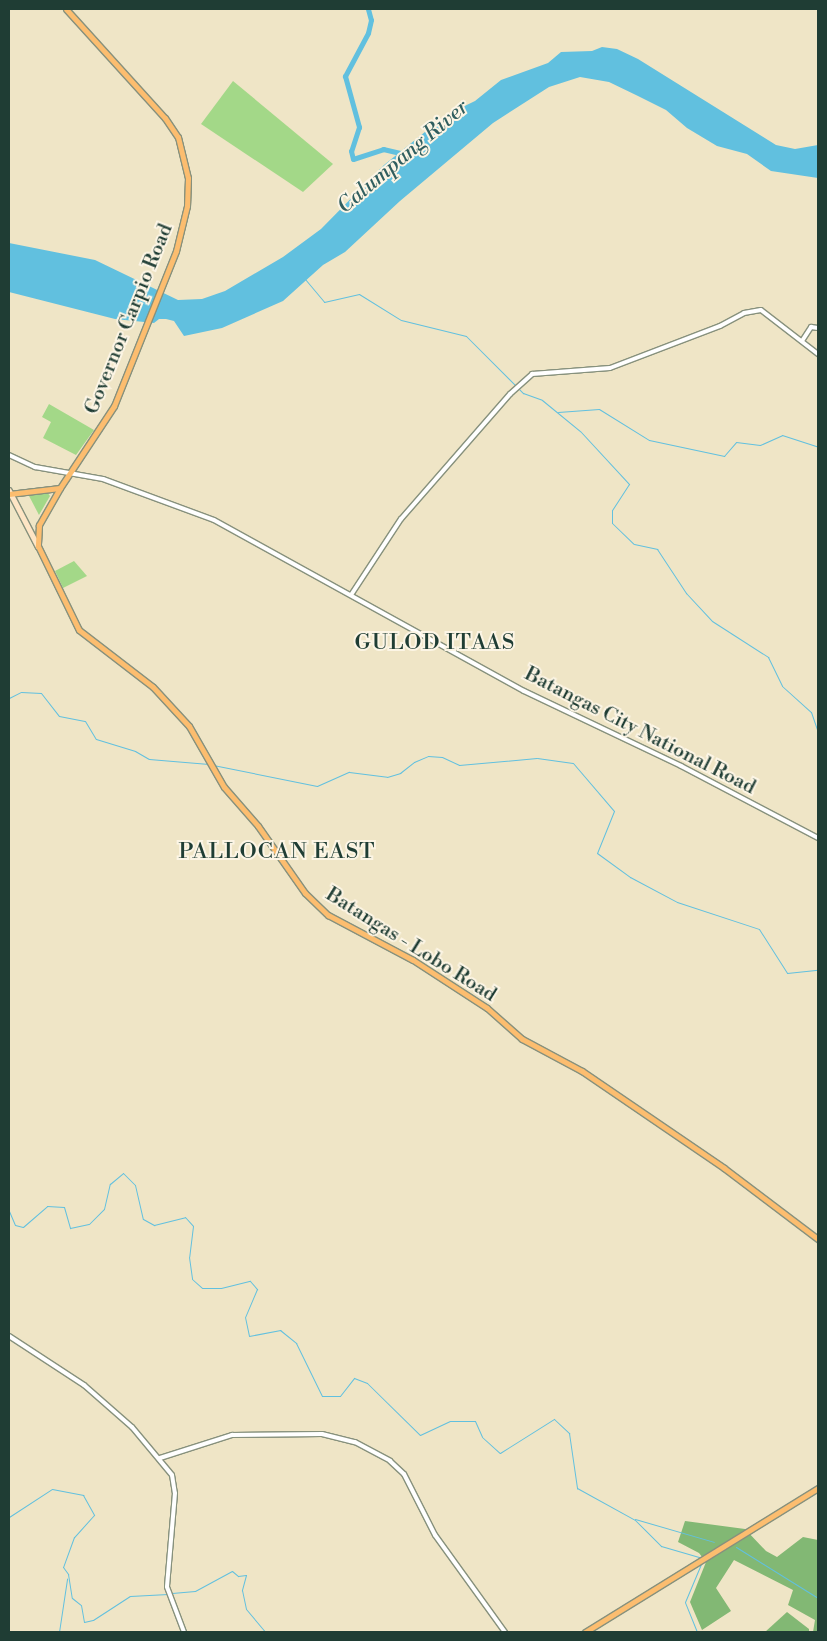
<!DOCTYPE html>
<style>
body{margin:0}
#map{position:relative;width:827px;height:1641px;overflow:hidden;background:#efe5c6;font-family:"Libre Bodoni",serif}
div>[style]{position:absolute}
.green>*{inset:0;background:#a3d888}
.forest>*{inset:0;background:#82b874}
.water>*{inset:0;background:#61c0df}
.stream>*{height:1px;margin:-0.5px;padding:0 0.5px;transform-origin:0.5px;border-radius:0.5px;background:#61c0df}
.river>*{height:5px;margin:-2.5px;padding:0 2.5px;transform-origin:2.5px;border-radius:2.5px;background:#61c0df}
.roads{filter:drop-shadow(1px 0 #87917d) drop-shadow(-1px 0 #87917d) drop-shadow(0 1px #87917d) drop-shadow(0 -1px #87917d)}
.tertiary>*{height:4px;margin:-2px;padding:0 2px;transform-origin:2px;border-radius:2px;background:#fff}
.secondary>*{height:4.5px;margin:-2.25px;padding:0 2.25px;transform-origin:2.25px;border-radius:2.25px;background:#fee5c5}
.primary>*{height:5px;margin:-2.5px;padding:0 2.5px;transform-origin:2.5px;border-radius:2.5px;background:#fcbd6f}
span{translate:-50% -50%;white-space:nowrap;text-align:center;line-height:1.15;-webkit-text-stroke:4px #fcf5e5;paint-order:stroke}
.street-label{font-size:20px;color:#1f3d34}
.water-label{font-size:21px;color:#305e5f;font-style:italic}
.quarter-label{font-size:22px;color:#1f3d34;letter-spacing:1px}
.frame{position:absolute;inset:0;border:10px solid #1f3d34;pointer-events:none}
</style>
<div id="map">
<div class="green">
<div style="clip-path:polygon(233px 81px,333px 164px,303px 192px,201px 124px)"></div>
<div style="clip-path:polygon(49px 404px,94px 430px,76px 455px,43px 438px,51px 422px,42px 417px)"></div>
<div style="clip-path:polygon(47px 492px,50px 496px,39px 515px,28px 494px)"></div>
<div style="clip-path:polygon(74px 561px,87px 576px,63px 588px,55px 571px)"></div>
</div>
<div class="forest">
<div style="clip-path:polygon(685px 1521px,745px 1529px,766px 1551px,777px 1557px,803px 1537px,818px 1540px,818px 1632px,813px 1632px,815px 1620px,788px 1605px,793px 1590px,734px 1560px,716px 1588px,731px 1611px,702px 1630px,690px 1602px,706px 1562px,699px 1553px,678px 1542px)"></div>
<div style="clip-path:polygon(787px 1612px,809px 1629px,809px 1632px,765px 1632px)"></div>
</div>
<div class="water">
<div style="clip-path:polygon(602px 47px,617px 49px,638px 59px,776px 145px,795px 149px,818px 145px,818px 178px,771px 171px,747px 154px,717px 146px,687px 128px,666px 110px,638px 96px,609px 82px,580px 77px,549px 87px,493px 123px,400px 201px,345px 252px,323px 265px,283px 301px,222px 328px,184px 336px,174px 321px,166px 319px,159px 319px,154px 323px,115px 319px,9px 292px,9px 243px,95px 260px,178px 300px,202px 299px,225px 291px,283px 257px,321px 229px,384px 165px,446px 115px,475px 101px,501px 80px,548px 63px,561px 52px,592px 51px)"></div>
</div>
<div class="stream">
<div style="left:305px;top:279px;width:30px;rotate:50deg"></div>
<div style="left:324px;top:302px;width:36px;rotate:-13deg"></div>
<div style="left:359px;top:294px;width:49px;rotate:31.8deg"></div>
<div style="left:401px;top:320px;width:67px;rotate:13.8deg"></div>
<div style="left:466px;top:336px;width:81px;rotate:45deg"></div>
<div style="left:523px;top:393px;width:20px;rotate:20deg"></div>
<div style="left:542px;top:400px;width:50px;rotate:39.4deg"></div>
<div style="left:581px;top:432px;width:71px;rotate:47.3deg"></div>
<div style="left:629px;top:484px;width:31px;rotate:123deg"></div>
<div style="left:612px;top:510px;width:13px;rotate:90deg"></div>
<div style="left:612px;top:523px;width:30px;rotate:44deg"></div>
<div style="left:634px;top:544px;width:24px;rotate:12deg"></div>
<div style="left:657px;top:549px;width:53px;rotate:56.6deg"></div>
<div style="left:686px;top:593px;width:38px;rotate:47deg"></div>
<div style="left:712px;top:621px;width:67px;rotate:32.7deg"></div>
<div style="left:768px;top:657px;width:32px;rotate:64deg"></div>
<div style="left:782px;top:686px;width:39px;rotate:42deg"></div>
<div style="left:811px;top:712px;width:21px;rotate:71deg"></div>
<div style="left:558px;top:412px;width:41px;rotate:-4.2deg"></div>
<div style="left:599px;top:409px;width:59px;rotate:31.8deg"></div>
<div style="left:649px;top:440px;width:77px;rotate:12deg"></div>
<div style="left:724px;top:456px;width:18px;rotate:-49deg"></div>
<div style="left:736px;top:442px;width:24px;rotate:7deg"></div>
<div style="left:760px;top:445px;width:24px;rotate:-24deg"></div>
<div style="left:782px;top:435px;width:38px;rotate:18deg"></div>
<div style="left:9px;top:698px;width:13px;rotate:-27deg"></div>
<div style="left:21px;top:692px;width:20px;rotate:3deg"></div>
<div style="left:41px;top:693px;width:29px;rotate:52deg"></div>
<div style="left:59px;top:716px;width:26px;rotate:11deg"></div>
<div style="left:85px;top:721px;width:21px;rotate:59deg"></div>
<div style="left:96px;top:739px;width:41px;rotate:17.1deg"></div>
<div style="left:135px;top:751px;width:16px;rotate:30deg"></div>
<div style="left:149px;top:759px;width:60px;rotate:4.8deg"></div>
<div style="left:213px;top:765px;width:106px;rotate:11.4deg"></div>
<div style="left:317px;top:786px;width:35px;rotate:-24deg"></div>
<div style="left:349px;top:772px;width:38px;rotate:7deg"></div>
<div style="left:387px;top:777px;width:14px;rotate:-17deg"></div>
<div style="left:400px;top:773px;width:18px;rotate:-38deg"></div>
<div style="left:414px;top:762px;width:15px;rotate:-23deg"></div>
<div style="left:428px;top:756px;width:14px;rotate:4deg"></div>
<div style="left:442px;top:757px;width:19px;rotate:25deg"></div>
<div style="left:459px;top:765px;width:78px;rotate:-5.1deg"></div>
<div style="left:537px;top:758px;width:36px;rotate:8deg"></div>
<div style="left:573px;top:763px;width:63px;rotate:49.5deg"></div>
<div style="left:614px;top:811px;width:45px;rotate:112deg"></div>
<div style="left:597px;top:853px;width:41px;rotate:36deg"></div>
<div style="left:630px;top:877px;width:53px;rotate:28deg"></div>
<div style="left:677px;top:902px;width:86px;rotate:18.2deg"></div>
<div style="left:759px;top:929px;width:52px;rotate:57.5deg"></div>
<div style="left:787px;top:973px;width:31px;rotate:-6deg"></div>
<div style="left:9px;top:1211px;width:15px;rotate:67deg"></div>
<div style="left:15px;top:1225px;width:8px;rotate:14deg"></div>
<div style="left:23px;top:1227px;width:32px;rotate:-41deg"></div>
<div style="left:47px;top:1206px;width:17px;rotate:3deg"></div>
<div style="left:64px;top:1207px;width:22px;rotate:74deg"></div>
<div style="left:70px;top:1228px;width:19px;rotate:-12deg"></div>
<div style="left:89px;top:1224px;width:21px;rotate:-45deg"></div>
<div style="left:104px;top:1209px;width:26px;rotate:-77deg"></div>
<div style="left:110px;top:1184px;width:17px;rotate:-40deg"></div>
<div style="left:123px;top:1173px;width:17px;rotate:45deg"></div>
<div style="left:135px;top:1185px;width:35px;rotate:77deg"></div>
<div style="left:143px;top:1219px;width:13px;rotate:29deg"></div>
<div style="left:154px;top:1225px;width:32px;rotate:-14deg"></div>
<div style="left:185px;top:1217px;width:12px;rotate:48deg"></div>
<div style="left:193px;top:1226px;width:31px;rotate:97deg"></div>
<div style="left:189px;top:1257px;width:22px;rotate:82deg"></div>
<div style="left:192px;top:1279px;width:13px;rotate:42deg"></div>
<div style="left:202px;top:1288px;width:19px"></div>
<div style="left:221px;top:1288px;width:30px;rotate:-14deg"></div>
<div style="left:250px;top:1281px;width:11px;rotate:49deg"></div>
<div style="left:257px;top:1289px;width:30px;rotate:113deg"></div>
<div style="left:245px;top:1317px;width:19px;rotate:78deg"></div>
<div style="left:249px;top:1336px;width:32px;rotate:-11deg"></div>
<div style="left:280px;top:1330px;width:21px;rotate:39deg"></div>
<div style="left:296px;top:1343px;width:59px;rotate:63.9deg"></div>
<div style="left:322px;top:1396px;width:18px"></div>
<div style="left:340px;top:1396px;width:23px;rotate:-52deg"></div>
<div style="left:354px;top:1378px;width:14px;rotate:21deg"></div>
<div style="left:367px;top:1383px;width:74px;rotate:44.5deg"></div>
<div style="left:420px;top:1435px;width:33px;rotate:-25deg"></div>
<div style="left:450px;top:1421px;width:25px"></div>
<div style="left:475px;top:1421px;width:17px;rotate:66deg"></div>
<div style="left:482px;top:1437px;width:24px;rotate:42deg"></div>
<div style="left:500px;top:1453px;width:64px;rotate:-32.2deg"></div>
<div style="left:554px;top:1419px;width:21px;rotate:43deg"></div>
<div style="left:569px;top:1433px;width:56px;rotate:81.7deg"></div>
<div style="left:577px;top:1488px;width:66px;rotate:28.9deg"></div>
<div style="left:635px;top:1520px;width:37px;rotate:45deg"></div>
<div style="left:661px;top:1546px;width:43px;rotate:16.3deg"></div>
<div style="left:9px;top:1517px;width:51px;rotate:-33.1deg"></div>
<div style="left:52px;top:1489px;width:32px;rotate:11deg"></div>
<div style="left:83px;top:1495px;width:23px;rotate:61deg"></div>
<div style="left:94px;top:1515px;width:30px;rotate:132deg"></div>
<div style="left:74px;top:1537px;width:32px;rotate:110deg"></div>
<div style="left:63px;top:1567px;width:9px;rotate:54deg"></div>
<div style="left:68px;top:1574px;width:24px;rotate:81deg"></div>
<div style="left:72px;top:1598px;width:11px;rotate:38deg"></div>
<div style="left:81px;top:1605px;width:17px;rotate:80deg"></div>
<div style="left:84px;top:1622px;width:9px;rotate:-13deg"></div>
<div style="left:93px;top:1620px;width:44px;rotate:-33deg"></div>
<div style="left:130px;top:1596px;width:38px;rotate:-3deg"></div>
<div style="left:635px;top:1519px;width:82px;rotate:16.2deg"></div>
<div style="left:736px;top:1547px;width:97px;rotate:31.9deg"></div>
<div style="left:172px;top:1593px;width:23px;rotate:-5deg"></div>
<div style="left:195px;top:1591px;width:42px;rotate:-28.4deg"></div>
<div style="left:232px;top:1571px;width:8px;rotate:40deg"></div>
<div style="left:238px;top:1576px;width:8px;rotate:-7deg"></div>
<div style="left:246px;top:1575px;width:16px;rotate:105deg"></div>
<div style="left:242px;top:1590px;width:19px;rotate:78deg"></div>
<div style="left:246px;top:1609px;width:30px;rotate:50deg"></div>
<div style="left:59px;top:1632px;width:54px;rotate:-81.4deg"></div>
<div style="left:697px;top:1632px;width:32px;rotate:-112deg"></div>
<div style="left:685px;top:1602px;width:41px;rotate:-67.2deg"></div>
</div>
<div class="river">
<div style="left:368px;top:9px;width:11px;rotate:75deg"></div>
<div style="left:371px;top:20px;width:13px;rotate:103deg"></div>
<div style="left:368px;top:33px;width:49px;rotate:118.1deg"></div>
<div style="left:345px;top:76px;width:53px;rotate:74.6deg"></div>
<div style="left:359px;top:127px;width:25px;rotate:108deg"></div>
<div style="left:351px;top:151px;width:8px;rotate:76deg"></div>
<div style="left:353px;top:159px;width:32px;rotate:-18deg"></div>
<div style="left:383px;top:149px;width:22px;rotate:13deg"></div>
</div>
<div class="roads">
<div class="tertiary">
<div style="left:802px;top:341px;width:17px;rotate:-57deg"></div>
<div style="left:811px;top:327px;width:7px;rotate:8deg"></div>
<div style="left:9px;top:455px;width:29px;rotate:25deg"></div>
<div style="left:35px;top:467px;width:69px;rotate:10deg"></div>
<div style="left:103px;top:479px;width:118px;rotate:20.3deg"></div>
<div style="left:214px;top:520px;width:354px;rotate:28.9deg"></div>
<div style="left:524px;top:691px;width:174px;rotate:25.5deg"></div>
<div style="left:681px;top:766px;width:155px;rotate:27.7deg"></div>
<div style="left:351px;top:595px;width:91px;rotate:-56.7deg"></div>
<div style="left:401px;top:519px;width:166px;rotate:-48.9deg"></div>
<div style="left:510px;top:394px;width:30px;rotate:-42deg"></div>
<div style="left:532px;top:374px;width:78px;rotate:-4.4deg"></div>
<div style="left:610px;top:368px;width:118px;rotate:-20.9deg"></div>
<div style="left:720px;top:326px;width:27px;rotate:-28deg"></div>
<div style="left:744px;top:313px;width:17px;rotate:-10deg"></div>
<div style="left:761px;top:310px;width:72px;rotate:37.7deg"></div>
<div style="left:9px;top:1336px;width:90px;rotate:33.2deg"></div>
<div style="left:84px;top:1385px;width:64px;rotate:41.2deg"></div>
<div style="left:132px;top:1427px;width:62px;rotate:50.2deg"></div>
<div style="left:172px;top:1475px;width:18px;rotate:81deg"></div>
<div style="left:175px;top:1493px;width:94px;rotate:94.9deg"></div>
<div style="left:167px;top:1587px;width:48px;rotate:69.3deg"></div>
<div style="left:160px;top:1458px;width:76px;rotate:-17.7deg"></div>
<div style="left:232px;top:1435px;width:90px;rotate:-0.6deg"></div>
<div style="left:322px;top:1434px;width:34px;rotate:14deg"></div>
<div style="left:355px;top:1442px;width:40px;rotate:28deg"></div>
<div style="left:390px;top:1461px;width:19px;rotate:43deg"></div>
<div style="left:404px;top:1474px;width:68px;rotate:63.1deg"></div>
<div style="left:435px;top:1535px;width:120px;rotate:54.2deg"></div>
</div>
<div class="secondary">
<div style="left:9px;top:490px;width:63px;rotate:62.6deg"></div>
</div>
<div class="primary">
<div style="left:66px;top:9px;width:147px;rotate:47.8deg"></div>
<div style="left:165px;top:118px;width:23px;rotate:56deg"></div>
<div style="left:178px;top:137px;width:42px;rotate:76.3deg"></div>
<div style="left:188px;top:178px;width:28px;rotate:92deg"></div>
<div style="left:187px;top:206px;width:46px;rotate:103.7deg"></div>
<div style="left:176px;top:251px;width:167px;rotate:111.8deg"></div>
<div style="left:114px;top:406px;width:98px;rotate:123.4deg"></div>
<div style="left:60px;top:488px;width:43px;rotate:119.6deg"></div>
<div style="left:39px;top:525px;width:21px;rotate:93deg"></div>
<div style="left:38px;top:546px;width:93px;rotate:64deg"></div>
<div style="left:79px;top:630px;width:93px;rotate:37.6deg"></div>
<div style="left:153px;top:687px;width:53px;rotate:47.3deg"></div>
<div style="left:189px;top:726px;width:70px;rotate:60.2deg"></div>
<div style="left:224px;top:787px;width:52px;rotate:48.9deg"></div>
<div style="left:258px;top:826px;width:82px;rotate:55deg"></div>
<div style="left:305px;top:893px;width:32px;rotate:44deg"></div>
<div style="left:328px;top:915px;width:96px;rotate:27.9deg"></div>
<div style="left:413px;top:960px;width:88px;rotate:33deg"></div>
<div style="left:487px;top:1008px;width:47px;rotate:41.5deg"></div>
<div style="left:522px;top:1039px;width:68px;rotate:28.1deg"></div>
<div style="left:582px;top:1071px;width:172px;rotate:34.3deg"></div>
<div style="left:724px;top:1168px;width:118px;rotate:37.1deg"></div>
<div style="left:9px;top:494px;width:51px;rotate:-6.7deg"></div>
<div style="left:585px;top:1632px;width:274px;rotate:-31.7deg"></div>
</div>
</div>
<div class="street-label">
<span style="left:129px;top:319px;rotate:-68deg">Governor Carpio Road</span>
<span style="left:640px;top:731px;rotate:27deg">Batangas City National Road</span>
<span style="left:411px;top:945px;rotate:32deg">Batangas - Lobo Road</span>
</div>
<div class="water-label">
<span style="left:403px;top:157px;rotate:-40deg">Calumpang River</span>
</div>
<div class="quarter-label">
<span style="left:435px;top:643px">GULOD ITAAS</span>
<span style="left:277px;top:852px">PALLOCAN EAST</span>
</div>
<div class="frame"></div>
</div>
